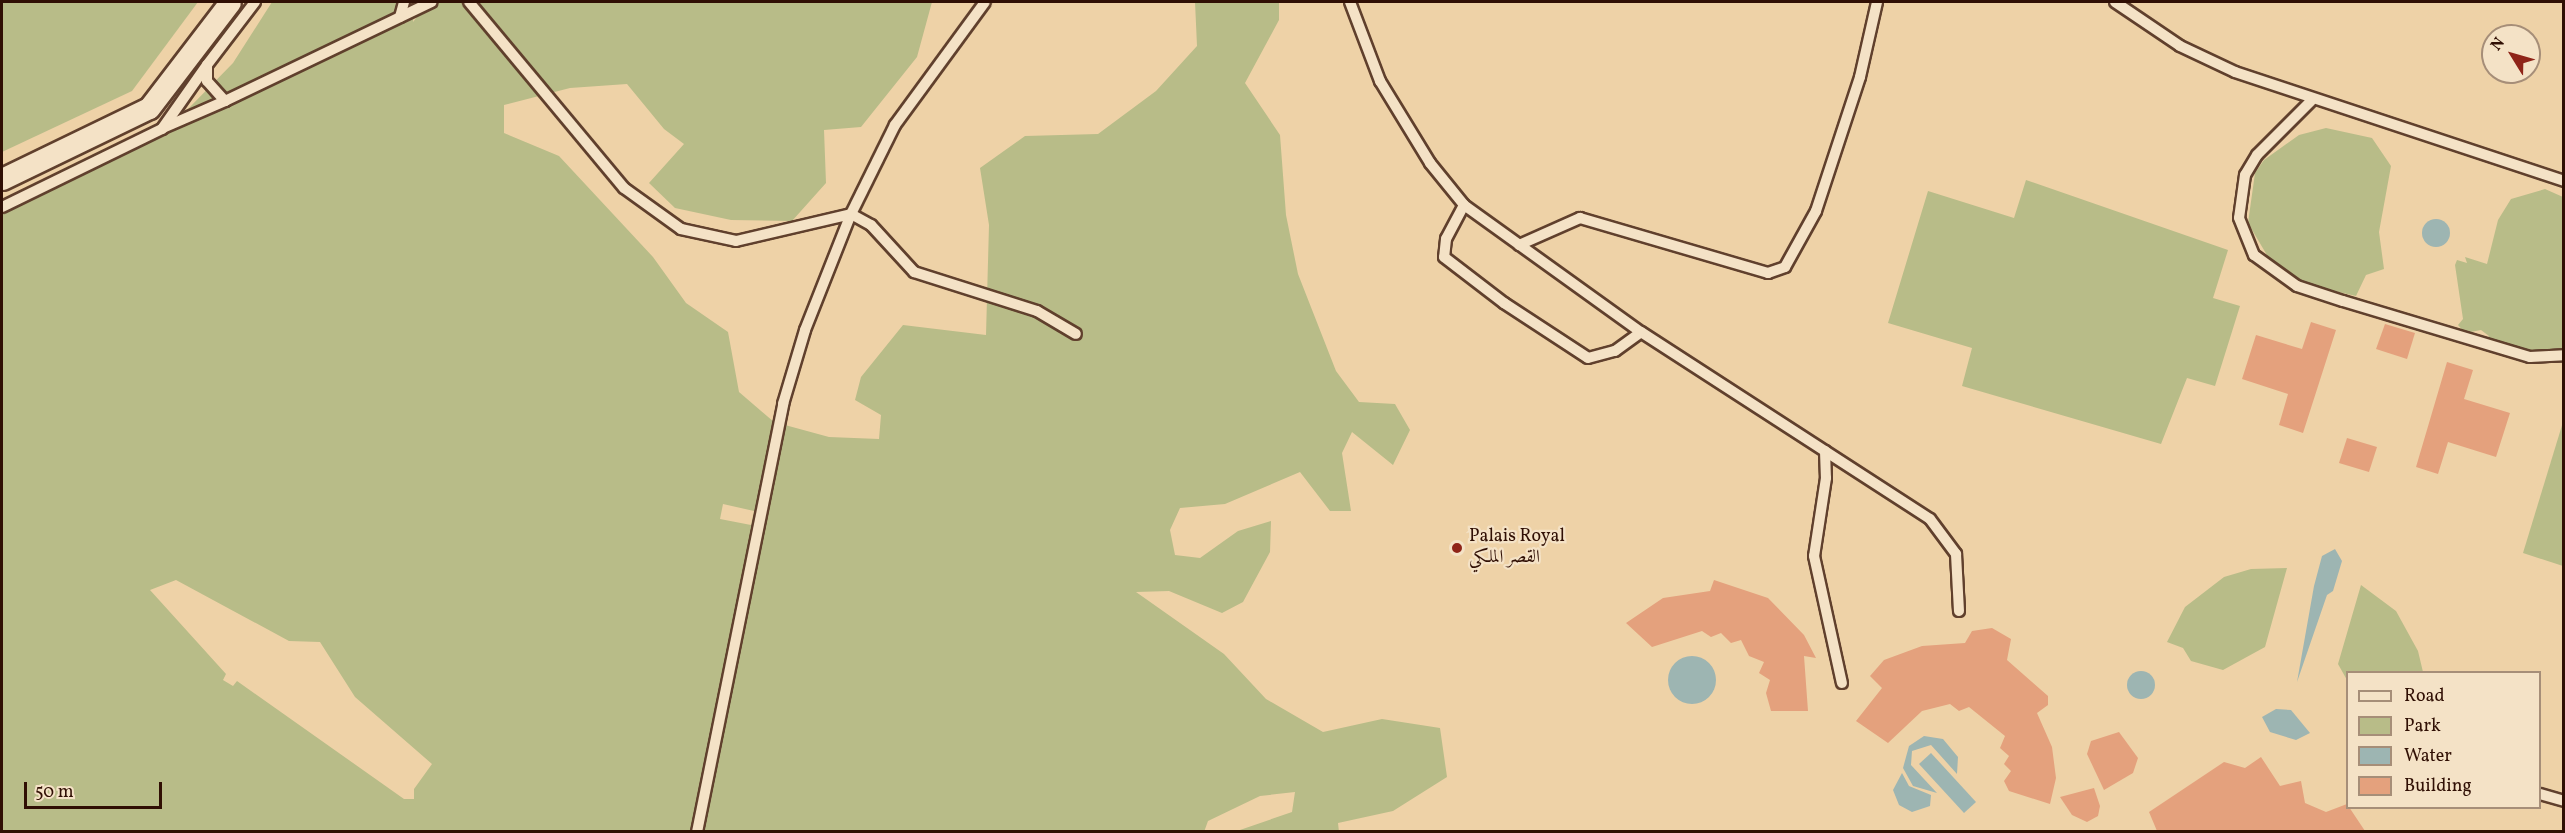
<!DOCTYPE html>
<meta charset="utf-8">
<style>
body{margin:0}
#map{position:relative;width:2565px;height:833px;overflow:hidden;background:#eed2a7;font-family:Vollkorn,Amiri,serif}
div>[style]{position:absolute}
.green>*{inset:0;background:#b8bc88}
.water>*{inset:0;background:#9db5b2}
.round{border-radius:50%}
.building>*{inset:0;background:#e4a17d}
.roads{filter:drop-shadow(2px 0 #60402d) drop-shadow(-2px 0 #60402d) drop-shadow(0 2px #60402d) drop-shadow(0 -2px #60402d)}
.service>*{height:10px;margin:-5px;padding:0 5px;transform-origin:5px;border-radius:5px;background:#f4e2c6}
.minor>*{height:21px;margin:-10.5px;padding:0 10.5px;transform-origin:10.5px;border-radius:10.5px;background:#f4e2c6}
.dots>*{width:16px;height:16px;translate:-50% -50%;box-sizing:border-box;border:3px solid #f4e2c6;border-radius:50%}
span{translate:-50% -50%;white-space:nowrap;text-align:center;line-height:1.15;-webkit-text-stroke:4.5px #f4e2c6;paint-order:stroke}
.poi-label{font-size:18px;color:#300f04}
.left{translate:0 -50%;text-align:left}
.frame{position:absolute;inset:0;border:3px solid #300f04;pointer-events:none}
.legend{position:absolute;left:2346px;top:671px;width:195px;height:138px;box-sizing:border-box;background:#f4e2c6;border:2px solid #a68e78;margin:0;padding:8px 10px;list-style:none;font-size:18px;color:#300f04}
.legend li{display:flex;align-items:center;gap:12px;height:30px}
.legend b{width:30px;border:2px solid #a68e78}
.north{position:absolute;left:2481px;top:24px;width:60px;height:60px;box-sizing:border-box;background:#f4e2c6;border:2px solid #a68e78;border-radius:50%;rotate:307deg;font-size:16px;font-weight:700;line-height:24px;text-align:center;color:#300f04}
.north::after{content:'';display:block;margin:auto;width:21px;height:27px;background:#8f2418;clip-path:polygon(50% 0,100% 100%,50% 72%,0 100%)}
.scale{position:absolute;left:24px;top:782px;width:138px;height:27px;box-sizing:border-box;border:3px solid #300f04;border-top:0;padding-left:8px;font-size:18px;line-height:21px;white-space:nowrap;color:#300f04;-webkit-text-stroke:4px #f4e2c6;paint-order:stroke}
</style>
<div id="map">
<div class="green">
<div style="clip-path:polygon(2px 2px,198px 2px,132px 91px,2px 152px)"></div>
<div style="clip-path:polygon(evenodd,272px 2px,415px 2px,413px 22px,428px 2px,932px 2px,917px 57px,861px 127px,824px 130px,826px 183px,792px 221px,731px 220px,675px 208px,649px 183px,684px 144px,664px 129px,627px 84px,570px 88px,504px 105px,504px 133px,559px 156px,653px 257px,686px 303px,728px 332px,739px 392px,774px 422px,829px 437px,879px 439px,881px 415px,855px 400px,861px 377px,903px 325px,986px 335px,989px 225px,980px 168px,1025px 136px,1098px 134px,1156px 91px,1197px 46px,1195px 2px,1279px 2px,1279px 20px,1245px 83px,1280px 135px,1286px 215px,1298px 274px,1336px 371px,1359px 402px,1395px 404px,1410px 430px,1393px 465px,1352px 432px,1342px 453px,1351px 511px,1330px 511px,1300px 472px,1225px 504px,1180px 508px,1170px 530px,1175px 555px,1200px 558px,1238px 531px,1271px 521px,1270px 552px,1243px 602px,1222px 613px,1169px 591px,1136px 592px,1224px 654px,1266px 699px,1323px 732px,1382px 719px,1440px 728px,1447px 777px,1393px 811px,1338px 823px,1339px 832px,1237px 831px,1292px 812px,1295px 792px,1260px 796px,1208px 821px,1204px 832px,2px 831px,2px 213px,188px 109px,233px 63px,272px 2px,723px 504px,754px 511px,751px 525px,720px 519px,723px 504px,272px 2px,176px 580px,289px 641px,320px 642px,355px 697px,432px 764px,414px 789px,414px 799px,404px 799px,237px 681px,233px 686px,223px 680px,226px 674px,150px 590px,176px 580px)"></div>
<div style="clip-path:polygon(2326px 128px,2372px 138px,2391px 166px,2379px 232px,2384px 269px,2366px 275px,2356px 296px,2299px 283px,2274px 267px,2248px 223px,2255px 173px,2264px 160px,2299px 135px)"></div>
<div style="clip-path:polygon(2026px 180px,2228px 250px,2213px 298px,2240px 306px,2215px 386px,2187px 378px,2161px 444px,1962px 386px,1972px 348px,1888px 323px,1928px 191px,2014px 218px)"></div>
<div style="clip-path:polygon(2545px 189px,2563px 197px,2563px 348px,2522px 353px,2486px 340px,2489px 336px,2481px 330px,2465px 333px,2458px 325px,2463px 319px,2455px 265px,2457px 260px,2467px 263px,2465px 257px,2487px 264px,2498px 220px,2511px 199px)"></div>
<div style="clip-path:polygon(2563px 422px,2563px 566px,2523px 553px)"></div>
<div style="clip-path:polygon(2287px 568px,2265px 647px,2223px 670px,2191px 661px,2183px 648px,2167px 642px,2185px 607px,2224px 577px,2251px 569px)"></div>
<div style="clip-path:polygon(2361px 585px,2396px 611px,2418px 651px,2423px 672px,2348px 672px,2347px 680px,2338px 664px)"></div>
</div>
<div class="water">
<div class="round" style="left:2422px;top:219px;width:28px;height:28px"></div>
<div style="clip-path:polygon(2335px 549px,2342px 561px,2333px 591px,2327px 595px,2297px 682px,2314px 586px,2322px 556px)"></div>
<div class="round" style="left:1668px;top:656px;width:48px;height:48px"></div>
<div class="round" style="left:2127px;top:671px;width:28px;height:28px"></div>
<div style="clip-path:polygon(2276px 709px,2291px 710px,2310px 733px,2296px 740px,2270px 732px,2262px 717px)"></div>
<div style="clip-path:polygon(1924px 736px,1943px 739px,1958px 757px,1957px 774px,1931px 745px,1912px 751px,1911px 765px,1937px 793px,1913px 786px,1903px 768px,1909px 746px)"></div>
<div style="clip-path:polygon(1931px 753px,1976px 802px,1964px 813px,1919px 764px)"></div>
<div style="clip-path:polygon(1902px 773px,1909px 786px,1931px 795px,1930px 806px,1912px 812px,1899px 805px,1893px 790px)"></div>
</div>
<div class="building">
<div style="clip-path:polygon(2311px 322px,2336px 330px,2303px 433px,2279px 425px,2288px 394px,2242px 379px,2256px 335px,2302px 349px)"></div>
<div style="clip-path:polygon(2385px 324px,2415px 333px,2407px 359px,2376px 349px)"></div>
<div style="clip-path:polygon(2447px 362px,2473px 370px,2464px 399px,2510px 413px,2496px 457px,2448px 442px,2438px 474px,2416px 467px)"></div>
<div style="clip-path:polygon(2347px 438px,2377px 447px,2369px 472px,2339px 463px)"></div>
<div style="clip-path:polygon(1714px 580px,1768px 598px,1804px 635px,1816px 658px,1804px 656px,1808px 711px,1771px 711px,1766px 693px,1770px 680px,1759px 673px,1764px 662px,1749px 656px,1741px 640px,1731px 643px,1721px 633px,1711px 637px,1702px 631px,1652px 647px,1626px 623px,1663px 598px,1710px 591px)"></div>
<div style="clip-path:polygon(1992px 628px,2011px 639px,2007px 660px,2048px 696px,2048px 705px,2037px 713px,2052px 747px,2056px 778px,2050px 804px,2009px 791px,2004px 781px,2011px 771px,2004px 764px,2009px 756px,2000px 748px,2005px 736px,1969px 707px,1959px 711px,1950px 704px,1922px 711px,1888px 743px,1856px 721px,1882px 688px,1870px 676px,1884px 660px,1922px 646px,1965px 643px,1972px 631px)"></div>
<div style="clip-path:polygon(2119px 732px,2138px 758px,2133px 773px,2104px 790px,2087px 754px,2091px 741px)"></div>
<div style="clip-path:polygon(2261px 757px,2280px 786px,2301px 781px,2305px 803px,2326px 812px,2347px 804px,2365px 831px,2157px 831px,2149px 812px,2224px 762px,2245px 768px)"></div>
<div style="clip-path:polygon(2094px 788px,2100px 806px,2098px 816px,2087px 822px,2072px 815px,2060px 797px)"></div>
</div>
<div class="roads">
<div class="service">
<div style="left:255px;top:2px;width:79px;rotate:127.3deg"></div>
<div style="left:207px;top:65px;width:16px;rotate:90deg"></div>
<div style="left:207px;top:81px;width:27px;rotate:48deg"></div>
<div style="left:225px;top:101px;width:229px;rotate:-25.6deg"></div>
<div style="left:469px;top:2px;width:242px;rotate:50.2deg"></div>
<div style="left:624px;top:188px;width:70px;rotate:35.7deg"></div>
<div style="left:681px;top:229px;width:56px;rotate:12.3deg"></div>
<div style="left:736px;top:241px;width:118px;rotate:-13.2deg"></div>
<div style="left:851px;top:214px;width:99px;rotate:-63.7deg"></div>
<div style="left:895px;top:125px;width:152px;rotate:-53.8deg"></div>
<div style="left:1350px;top:2px;width:85px;rotate:69.2deg"></div>
<div style="left:1380px;top:81px;width:96px;rotate:58.6deg"></div>
<div style="left:1430px;top:163px;width:54px;rotate:51deg"></div>
<div style="left:1464px;top:205px;width:218px;rotate:35.7deg"></div>
<div style="left:1641px;top:332px;width:344px;rotate:32.9deg"></div>
<div style="left:1930px;top:519px;width:44px;rotate:53.4deg"></div>
<div style="left:1956px;top:554px;width:57px;rotate:87deg"></div>
<div style="left:2115px;top:2px;width:78px;rotate:34.1deg"></div>
<div style="left:2180px;top:46px;width:61px;rotate:25.3deg"></div>
<div style="left:2235px;top:72px;width:347px;rotate:18.3deg"></div>
<div style="left:400px;top:17px;width:16px;rotate:-75deg"></div>
<div style="left:2311px;top:101px;width:76px;rotate:135deg"></div>
<div style="left:2257px;top:155px;width:23px;rotate:121deg"></div>
<div style="left:2245px;top:175px;width:43px;rotate:97.9deg"></div>
<div style="left:2239px;top:218px;width:40px;rotate:68deg"></div>
<div style="left:2254px;top:255px;width:53px;rotate:35.8deg"></div>
<div style="left:2297px;top:286px;width:48px;rotate:18.1deg"></div>
<div style="left:2343px;top:301px;width:195px;rotate:16.7deg"></div>
<div style="left:2530px;top:357px;width:34px;rotate:-3deg"></div>
<div style="left:163px;top:128px;width:68px;rotate:-23.5deg"></div>
<div style="left:1464px;top:205px;width:38px;rotate:118deg"></div>
<div style="left:1446px;top:239px;width:18px;rotate:96deg"></div>
<div style="left:1444px;top:257px;width:76px;rotate:37.5deg"></div>
<div style="left:1504px;top:303px;width:100px;rotate:33.2deg"></div>
<div style="left:1588px;top:358px;width:28px;rotate:-15deg"></div>
<div style="left:1615px;top:351px;width:32px;rotate:-36deg"></div>
<div style="left:2px;top:207px;width:178px;rotate:-26deg"></div>
<div style="left:162px;top:129px;width:78px;rotate:-54.9deg"></div>
<div style="left:1519px;top:245px;width:67px;rotate:-23.9deg"></div>
<div style="left:1580px;top:218px;width:196px;rotate:16.3deg"></div>
<div style="left:1768px;top:273px;width:18px;rotate:-19deg"></div>
<div style="left:1785px;top:267px;width:64px;rotate:-61deg"></div>
<div style="left:1816px;top:211px;width:141px;rotate:-71.8deg"></div>
<div style="left:1860px;top:77px;width:77px;rotate:-77.2deg"></div>
<div style="left:1825px;top:451px;width:27px;rotate:88deg"></div>
<div style="left:1826px;top:478px;width:79px;rotate:98.7deg"></div>
<div style="left:1814px;top:556px;width:130px;rotate:77.6deg"></div>
<div style="left:2540px;top:794px;width:25px;rotate:16deg"></div>
<div style="left:697px;top:832px;width:437px;rotate:-78.6deg"></div>
<div style="left:783px;top:404px;width:77px;rotate:-73.4deg"></div>
<div style="left:805px;top:330px;width:125px;rotate:-68.4deg"></div>
<div style="left:851px;top:214px;width:23px;rotate:29deg"></div>
<div style="left:871px;top:225px;width:64px;rotate:47.5deg"></div>
<div style="left:914px;top:272px;width:129px;rotate:17.6deg"></div>
<div style="left:1037px;top:311px;width:45px;rotate:30.5deg"></div>
</div>
<div class="minor">
<div style="left:2px;top:179px;width:163px;rotate:-25.8deg"></div>
<div style="left:149px;top:108px;width:133px;rotate:-52.6deg"></div>
</div>
</div>
<div class="dots">
<div style="left:1457px;top:548px;background:#8f2418"></div>
</div>
<div class="poi-label">
<span class="left" style="left:1469px;top:548px">Palais Royal<br>القصر الملكي</span>
</div>
<div class="frame"></div>
<ul class="legend">
<li><b style="height:8px;background:#f4e2c6"></b>Road</li>
<li><b style="height:16px;background:#b8bc88"></b>Park</li>
<li><b style="height:16px;background:#9db5b2"></b>Water</li>
<li><b style="height:16px;background:#e4a17d"></b>Building</li>
</ul>
<div class="north">N</div>
<div class="scale">50 m</div>
</div>
